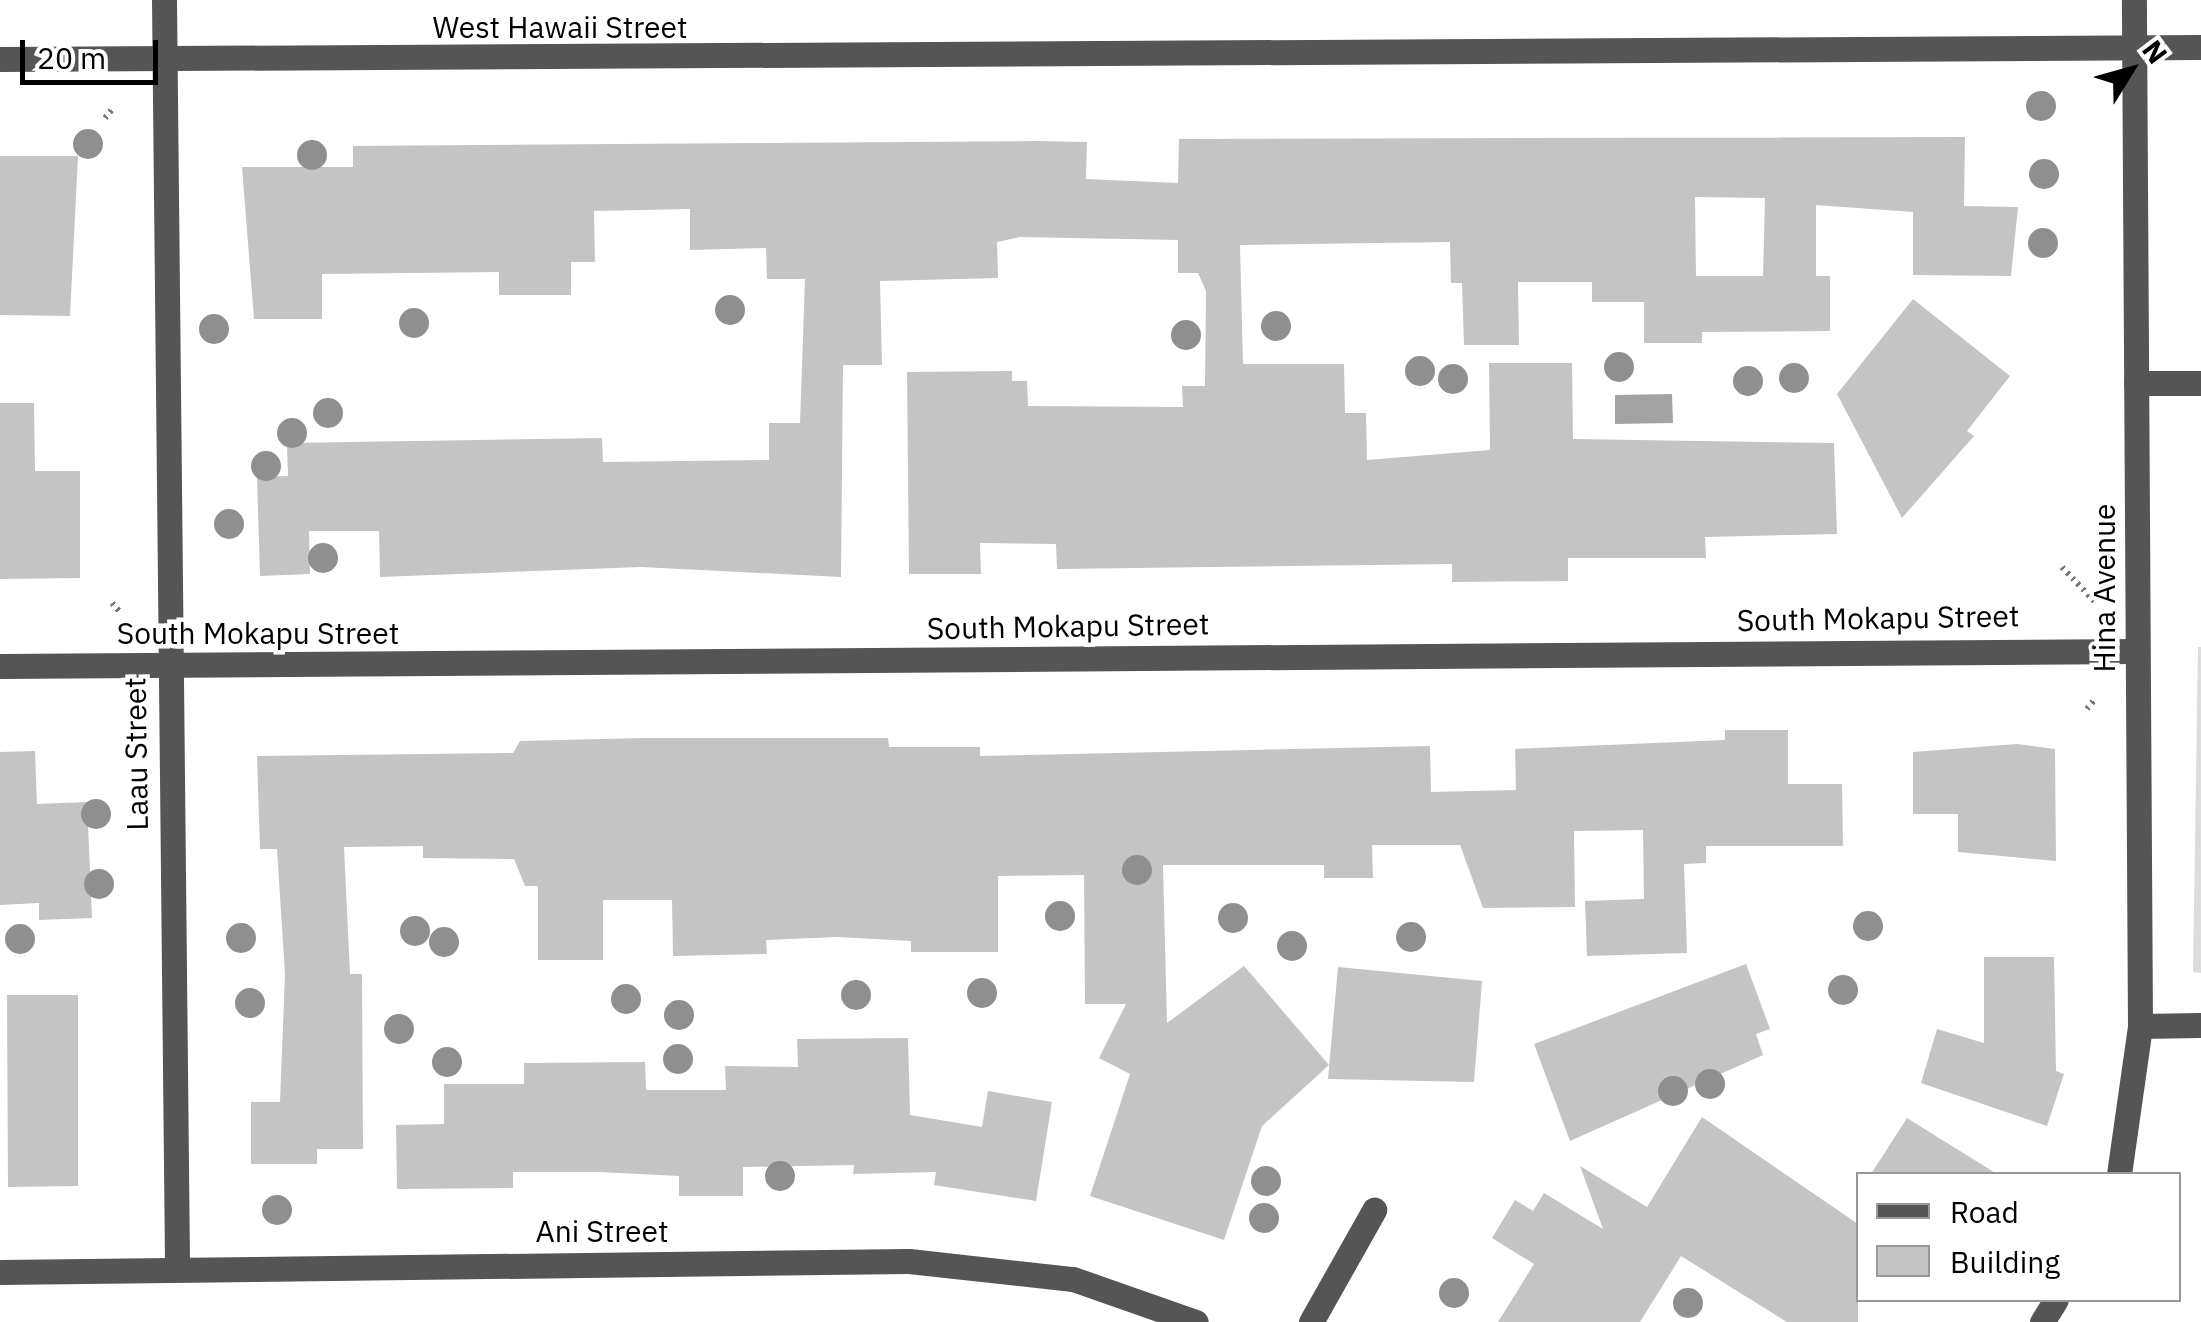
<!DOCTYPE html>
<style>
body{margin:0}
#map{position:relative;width:2201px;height:1322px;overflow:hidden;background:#fff;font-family:"IBM Plex Sans",sans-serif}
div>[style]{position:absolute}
.green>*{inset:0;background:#dcdcdc}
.water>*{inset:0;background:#a3a3a3}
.building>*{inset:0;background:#c4c4c4}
.path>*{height:6px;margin-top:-3px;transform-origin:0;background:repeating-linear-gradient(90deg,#777 0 2.5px,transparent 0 7.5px)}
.minor>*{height:25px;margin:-12.5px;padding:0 12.5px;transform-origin:12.5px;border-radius:12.5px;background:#555}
.trees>*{width:30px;height:30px;margin:-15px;border-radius:50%;background:#8f8f8f}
span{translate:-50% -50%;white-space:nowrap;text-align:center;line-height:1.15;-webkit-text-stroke:9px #fff;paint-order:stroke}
.street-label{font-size:30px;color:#000}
.legend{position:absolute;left:1856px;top:1172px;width:325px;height:130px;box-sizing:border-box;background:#fff;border:2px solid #999;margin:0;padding:12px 18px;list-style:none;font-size:30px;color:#000}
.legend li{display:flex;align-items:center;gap:20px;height:50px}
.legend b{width:50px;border:2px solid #999}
.north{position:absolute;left:2081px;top:20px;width:100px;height:100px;-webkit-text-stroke:8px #fff;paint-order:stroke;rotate:53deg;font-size:28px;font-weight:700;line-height:40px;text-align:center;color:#000}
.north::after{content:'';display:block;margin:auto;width:35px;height:45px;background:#000;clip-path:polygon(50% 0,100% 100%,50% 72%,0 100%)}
.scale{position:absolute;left:20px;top:40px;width:138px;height:45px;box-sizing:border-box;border:5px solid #000;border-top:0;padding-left:12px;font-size:30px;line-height:35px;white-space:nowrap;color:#000;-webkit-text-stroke:8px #fff;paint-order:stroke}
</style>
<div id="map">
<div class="green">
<div style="clip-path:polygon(2198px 647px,2201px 647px,2201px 973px,2193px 972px)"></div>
</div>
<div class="water">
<div style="clip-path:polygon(1672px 394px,1673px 423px,1615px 424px,1615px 395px)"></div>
</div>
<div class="building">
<div style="clip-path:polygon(evenodd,1965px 137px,1964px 206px,2018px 207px,2011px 276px,1913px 275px,1913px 212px,1816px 205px,1816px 276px,1830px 276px,1830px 331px,1702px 332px,1702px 343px,1644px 343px,1644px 302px,1592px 302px,1592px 282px,1518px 282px,1519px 345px,1464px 345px,1462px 283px,1451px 283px,1450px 242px,1240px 245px,1243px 364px,1344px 364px,1345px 413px,1366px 413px,1367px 460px,1490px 450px,1489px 363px,1572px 363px,1573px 439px,1834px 443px,1837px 534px,1705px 537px,1706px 558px,1568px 558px,1568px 581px,1452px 582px,1452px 564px,1057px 569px,1056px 544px,980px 543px,981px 574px,909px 574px,907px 372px,1012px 371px,1012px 381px,1027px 381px,1028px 406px,1183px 407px,1182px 386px,1205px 386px,1206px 291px,1198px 273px,1178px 273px,1178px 240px,1020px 237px,997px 242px,998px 278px,880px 281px,882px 365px,843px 365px,841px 577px,641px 567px,380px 577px,379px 531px,309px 531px,310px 574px,260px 576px,257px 477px,288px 476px,287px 443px,602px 438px,603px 462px,769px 460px,769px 423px,800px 423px,805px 279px,767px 279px,766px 248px,690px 250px,690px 209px,594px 211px,595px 262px,571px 262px,571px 295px,499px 295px,499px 272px,322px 274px,322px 319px,254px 319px,242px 167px,353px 167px,353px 146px,1038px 141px,1087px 142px,1086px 179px,1178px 183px,1179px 139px,1965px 137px,1695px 197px,1765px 198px,1763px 276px,1696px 276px,1695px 197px)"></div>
<div style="clip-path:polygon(0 156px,78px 156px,70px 316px,0 315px)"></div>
<div style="clip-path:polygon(1913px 299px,2010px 376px,1967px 431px,1974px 436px,1902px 518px,1837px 394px)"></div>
<div style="clip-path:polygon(0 403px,34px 403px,35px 471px,80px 471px,80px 578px,0 579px)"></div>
<div style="clip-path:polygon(1725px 730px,1788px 730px,1788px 784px,1842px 784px,1843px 846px,1706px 846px,1706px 863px,1684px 864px,1687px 953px,1587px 956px,1585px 901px,1644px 899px,1643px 830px,1574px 831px,1575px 907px,1483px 908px,1460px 845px,1372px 845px,1373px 878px,1324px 878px,1324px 865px,1163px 865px,1167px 1023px,1244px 966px,1329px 1065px,1262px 1126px,1224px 1240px,1090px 1196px,1130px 1074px,1099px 1058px,1126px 1004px,1085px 1004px,1084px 875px,998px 876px,998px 952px,911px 952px,911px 941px,837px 937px,766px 940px,767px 954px,673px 956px,672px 900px,603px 900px,603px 960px,538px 960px,538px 886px,525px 886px,514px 859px,423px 858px,423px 846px,344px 847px,350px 974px,362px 974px,363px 1149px,317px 1149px,317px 1164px,251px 1164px,251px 1102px,280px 1102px,285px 974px,277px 849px,260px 849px,257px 756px,513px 753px,520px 741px,644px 738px,888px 738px,889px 747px,980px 747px,980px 756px,1430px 746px,1431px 792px,1516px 790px,1515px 749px,1725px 740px)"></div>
<div style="clip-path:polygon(2017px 744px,2055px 749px,2056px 861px,1958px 852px,1958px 814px,1913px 814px,1913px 752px)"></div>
<div style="clip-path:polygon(35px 751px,37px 804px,87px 802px,92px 918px,39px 920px,39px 903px,0 905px,0 752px)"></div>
<div style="clip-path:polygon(1984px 957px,2054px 957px,2056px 1071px,2064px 1074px,2047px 1126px,1921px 1083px,1937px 1029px,1984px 1043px)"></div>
<div style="clip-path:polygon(1746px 964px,1770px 1029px,1756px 1034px,1763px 1055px,1570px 1141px,1534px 1044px)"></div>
<div style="clip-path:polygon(1338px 967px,1482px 981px,1474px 1082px,1328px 1079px)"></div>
<div style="clip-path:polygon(7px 995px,78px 995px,78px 1186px,8px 1187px)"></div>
<div style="clip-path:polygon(908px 1038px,910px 1115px,982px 1127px,988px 1091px,1052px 1102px,1036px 1201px,934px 1185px,936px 1172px,853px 1174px,854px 1165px,743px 1167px,743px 1196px,679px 1196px,679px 1176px,599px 1172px,513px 1172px,513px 1188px,397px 1189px,396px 1125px,444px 1124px,444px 1084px,524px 1084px,524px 1063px,645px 1062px,646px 1090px,726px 1090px,725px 1066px,798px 1067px,797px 1039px)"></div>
<div style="clip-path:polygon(1702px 1117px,1858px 1224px,1858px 1322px,1787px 1322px,1681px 1256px,1640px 1322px,1498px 1322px,1534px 1264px,1492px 1238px,1515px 1200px,1533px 1211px,1544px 1193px,1603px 1229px,1580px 1166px,1647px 1207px)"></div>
<div style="clip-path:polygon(1907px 1118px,1997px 1174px,1871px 1174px)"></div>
</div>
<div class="path">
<div style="left:105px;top:118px;width:14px;rotate:-51deg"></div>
<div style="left:2062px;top:567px;width:47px;rotate:46.7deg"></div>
<div style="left:112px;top:603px;width:15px;rotate:48deg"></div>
<div style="left:2087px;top:709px;width:11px;rotate:-52deg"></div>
</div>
<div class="minor">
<div style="left:164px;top:0;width:1267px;rotate:89.41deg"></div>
<div style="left:0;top:59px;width:2201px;rotate:-0.31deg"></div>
<div style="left:2136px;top:383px;width:65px"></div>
<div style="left:0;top:666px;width:2137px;rotate:-0.4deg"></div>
<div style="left:2140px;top:1026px;width:61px;rotate:-0.9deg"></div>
<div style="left:2119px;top:1174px;width:149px;rotate:-81.9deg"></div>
<div style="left:2140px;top:1026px;width:1026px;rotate:-90.34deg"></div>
<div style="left:0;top:1272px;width:909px;rotate:-0.69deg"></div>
<div style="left:909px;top:1261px;width:165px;rotate:6.3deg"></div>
<div style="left:1073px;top:1279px;width:130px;rotate:19.3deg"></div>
<div style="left:1311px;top:1322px;width:129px;rotate:-60.6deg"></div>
<div style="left:2042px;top:1322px;width:26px;rotate:-58deg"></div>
</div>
<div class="trees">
<div style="left:2041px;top:106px"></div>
<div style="left:88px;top:144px"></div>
<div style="left:312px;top:155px"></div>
<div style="left:2044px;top:174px"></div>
<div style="left:2043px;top:243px"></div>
<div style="left:730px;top:310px"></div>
<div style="left:414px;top:323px"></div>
<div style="left:1276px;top:326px"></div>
<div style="left:214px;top:329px"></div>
<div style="left:1186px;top:335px"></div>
<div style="left:1619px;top:367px"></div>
<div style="left:1420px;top:371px"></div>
<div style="left:1794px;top:378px"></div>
<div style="left:1453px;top:379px"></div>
<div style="left:1748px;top:381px"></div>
<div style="left:328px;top:413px"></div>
<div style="left:292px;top:433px"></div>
<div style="left:266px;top:466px"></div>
<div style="left:229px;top:524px"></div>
<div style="left:323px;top:558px"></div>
<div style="left:96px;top:814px"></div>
<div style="left:1137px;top:870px"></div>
<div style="left:99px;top:884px"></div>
<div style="left:1060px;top:916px"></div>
<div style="left:1233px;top:918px"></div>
<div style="left:1868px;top:926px"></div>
<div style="left:415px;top:931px"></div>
<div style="left:1411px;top:937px"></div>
<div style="left:241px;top:938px"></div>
<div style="left:20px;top:939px"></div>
<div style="left:444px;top:942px"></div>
<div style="left:1292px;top:946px"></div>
<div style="left:1843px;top:990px"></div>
<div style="left:982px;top:993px"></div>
<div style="left:856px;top:995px"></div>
<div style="left:626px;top:999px"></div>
<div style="left:250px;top:1003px"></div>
<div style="left:679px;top:1015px"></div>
<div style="left:399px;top:1029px"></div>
<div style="left:678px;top:1059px"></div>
<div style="left:447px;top:1062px"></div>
<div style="left:1710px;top:1084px"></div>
<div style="left:1673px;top:1091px"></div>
<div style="left:780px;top:1176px"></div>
<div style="left:1266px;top:1181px"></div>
<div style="left:277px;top:1210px"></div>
<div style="left:1264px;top:1218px"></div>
<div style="left:1454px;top:1293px"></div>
<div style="left:1688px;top:1303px"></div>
</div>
<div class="street-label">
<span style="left:560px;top:27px">West Hawaii Street</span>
<span style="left:2104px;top:588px;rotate:-90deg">Hina Avenue</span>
<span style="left:1878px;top:618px;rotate:-1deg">South Mokapu Street</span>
<span style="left:1068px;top:626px;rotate:-1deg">South Mokapu Street</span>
<span style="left:258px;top:633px">South Mokapu Street</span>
<span style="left:136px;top:754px;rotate:-91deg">Laau Street</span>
<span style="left:602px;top:1231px">Ani Street</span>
</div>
<ul class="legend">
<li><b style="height:12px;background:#555"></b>Road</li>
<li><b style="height:28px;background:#c4c4c4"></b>Building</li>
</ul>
<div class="north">N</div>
<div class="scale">20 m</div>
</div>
